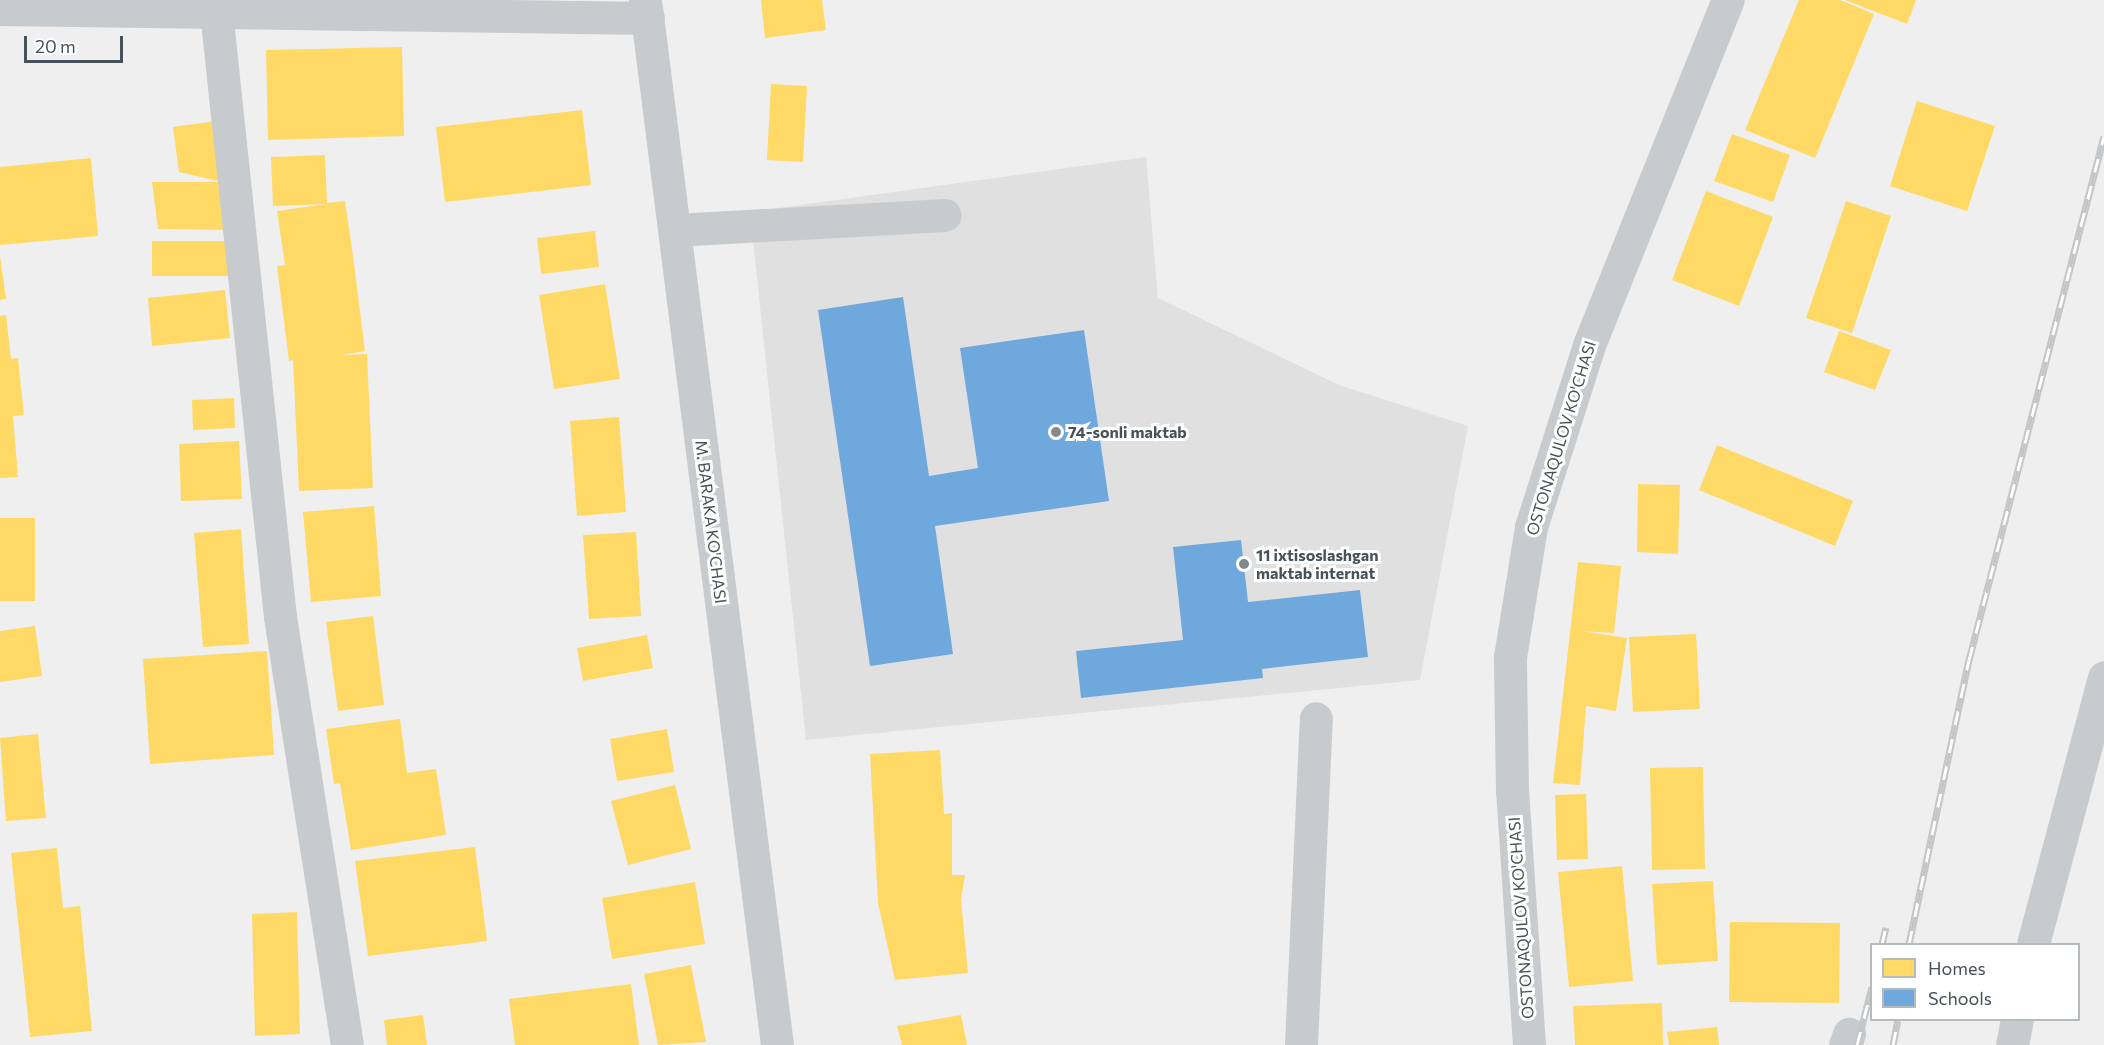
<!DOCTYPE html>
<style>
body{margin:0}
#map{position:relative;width:2104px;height:1045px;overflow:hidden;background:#efefef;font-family:Commissioner,sans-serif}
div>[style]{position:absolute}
.education>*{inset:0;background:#e1e0e0}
.homes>*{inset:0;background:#ffd966}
.schools>*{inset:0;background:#6fa8dc}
.minor>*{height:33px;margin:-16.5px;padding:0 16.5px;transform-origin:16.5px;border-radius:16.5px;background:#c8cbcd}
.rail>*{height:7px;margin-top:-3.5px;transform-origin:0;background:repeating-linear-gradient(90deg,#fff 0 14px,#c3c5c7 0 28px);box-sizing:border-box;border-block:2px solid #c3c5c7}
.dots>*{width:16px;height:16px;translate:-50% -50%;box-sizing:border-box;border:3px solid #fff;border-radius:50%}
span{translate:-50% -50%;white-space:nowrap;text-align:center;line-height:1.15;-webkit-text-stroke:6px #fff;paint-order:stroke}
.poi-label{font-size:16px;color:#46525a;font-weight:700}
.left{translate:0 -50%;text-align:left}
.street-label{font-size:16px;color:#46525a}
.legend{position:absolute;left:1870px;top:943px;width:210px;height:78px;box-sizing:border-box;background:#fff;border:2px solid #b5babd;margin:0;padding:8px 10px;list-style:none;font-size:18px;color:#46525a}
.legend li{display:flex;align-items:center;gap:12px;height:30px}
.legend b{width:30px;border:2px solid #b5babd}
.scale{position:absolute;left:24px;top:36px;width:99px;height:27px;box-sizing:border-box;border:3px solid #46525a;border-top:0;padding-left:8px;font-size:18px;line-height:21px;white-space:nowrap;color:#46525a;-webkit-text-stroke:4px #fff;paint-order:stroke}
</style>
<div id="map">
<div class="education">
<div style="clip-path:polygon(1146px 157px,1158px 298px,1339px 385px,1468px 426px,1420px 680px,806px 740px,750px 212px)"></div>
</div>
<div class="homes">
<div style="clip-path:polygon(761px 0,822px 0,826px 30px,765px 38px)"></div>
<div style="clip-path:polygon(1799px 0,1840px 0,1874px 14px,1815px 158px,1745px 130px)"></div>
<div style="clip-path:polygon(1845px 0,1916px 0,1907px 24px)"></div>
<div style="clip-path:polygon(402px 47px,404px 136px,268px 140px,266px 50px)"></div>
<div style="clip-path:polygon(771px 84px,807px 86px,803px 162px,767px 160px)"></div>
<div style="clip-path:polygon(1917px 101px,1995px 126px,1967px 211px,1890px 186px)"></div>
<div style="clip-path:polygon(582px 110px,591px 185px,445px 202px,436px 127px)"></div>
<div style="clip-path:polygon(216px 121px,222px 182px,179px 172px,173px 127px)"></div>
<div style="clip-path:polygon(1732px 134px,1790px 155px,1773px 202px,1714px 181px)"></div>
<div style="clip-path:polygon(325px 155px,327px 203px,345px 201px,353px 256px,365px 351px,341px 355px,367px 354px,373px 488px,299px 491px,293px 360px,289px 361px,277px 266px,285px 265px,277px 211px,327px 204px,273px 206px,271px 157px)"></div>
<div style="clip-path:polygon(91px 158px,98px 236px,0 245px,0 167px)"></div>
<div style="clip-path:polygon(152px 182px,222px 182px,226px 230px,158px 229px)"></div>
<div style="clip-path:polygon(1706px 191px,1773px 217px,1739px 306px,1672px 280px)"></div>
<div style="clip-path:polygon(1846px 201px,1891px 216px,1852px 333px,1806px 318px)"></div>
<div style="clip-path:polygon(595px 231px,599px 267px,541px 274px,537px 238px)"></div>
<div style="clip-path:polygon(152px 241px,230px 241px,230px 276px,152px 276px)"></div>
<div style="clip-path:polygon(0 256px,6px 299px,0 300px)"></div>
<div style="clip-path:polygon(605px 284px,620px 379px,554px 389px,539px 295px)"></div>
<div style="clip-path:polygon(225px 290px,230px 338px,152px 346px,148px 298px)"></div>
<div style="clip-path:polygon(6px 315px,11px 359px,18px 358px,24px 415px,13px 416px,18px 477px,0 478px,0 316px)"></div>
<div style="clip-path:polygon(1839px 331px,1891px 350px,1875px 390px,1824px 372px)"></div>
<div style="clip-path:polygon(234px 398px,235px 428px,193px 430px,192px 400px)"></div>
<div style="clip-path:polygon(619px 417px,626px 512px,577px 516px,570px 421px)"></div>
<div style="clip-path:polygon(239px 441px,242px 499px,181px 501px,179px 444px)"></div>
<div style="clip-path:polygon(1717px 445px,1853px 501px,1835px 546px,1699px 490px)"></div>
<div style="clip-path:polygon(1638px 484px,1680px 485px,1678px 554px,1637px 552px)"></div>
<div style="clip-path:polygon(374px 506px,381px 596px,311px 602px,303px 512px)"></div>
<div style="clip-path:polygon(0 518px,35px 518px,35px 601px,0 601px)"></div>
<div style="clip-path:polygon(241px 529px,249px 644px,203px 647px,194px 533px)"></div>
<div style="clip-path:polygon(636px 532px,641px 616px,589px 619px,583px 535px)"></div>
<div style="clip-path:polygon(1578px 562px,1621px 566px,1614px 633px,1581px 631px,1627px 638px,1616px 711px,1586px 706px,1580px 785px,1553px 783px)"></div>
<div style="clip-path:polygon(373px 616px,384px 705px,338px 711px,326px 622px)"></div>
<div style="clip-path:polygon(35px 626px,42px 676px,0 682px,0 631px)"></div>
<div style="clip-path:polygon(1696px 634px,1700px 709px,1633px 712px,1629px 637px)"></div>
<div style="clip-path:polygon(647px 635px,653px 668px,583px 681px,577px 648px)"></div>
<div style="clip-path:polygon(267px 651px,274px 755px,150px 764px,143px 659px)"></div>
<div style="clip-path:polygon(400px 719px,407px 773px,436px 769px,446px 835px,351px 850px,340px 783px,334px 784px,326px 729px)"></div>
<div style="clip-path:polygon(667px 729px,674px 772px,617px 781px,610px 739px)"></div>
<div style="clip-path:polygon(38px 734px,46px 818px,6px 821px,0 738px)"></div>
<div style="clip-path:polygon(940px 750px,944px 814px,952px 813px,952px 875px,965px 875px,961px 900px,968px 973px,895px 980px,878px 903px,870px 754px)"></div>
<div style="clip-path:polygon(1703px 767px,1705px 869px,1652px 870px,1650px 768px)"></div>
<div style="clip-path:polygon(675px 785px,691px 849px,628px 865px,611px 801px)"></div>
<div style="clip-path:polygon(1586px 794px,1588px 859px,1557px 860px,1555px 795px)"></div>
<div style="clip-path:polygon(475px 847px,487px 941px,368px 956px,355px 861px)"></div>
<div style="clip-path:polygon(57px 848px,63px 908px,80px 906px,92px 1031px,30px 1037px,11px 853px)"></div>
<div style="clip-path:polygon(1622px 866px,1633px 981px,1569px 987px,1558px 872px)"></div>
<div style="clip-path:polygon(1713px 881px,1718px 961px,1657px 965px,1652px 884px)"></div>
<div style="clip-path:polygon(695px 882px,705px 944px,612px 959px,602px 898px)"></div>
<div style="clip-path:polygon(297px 912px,300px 1034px,255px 1036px,252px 914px)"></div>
<div style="clip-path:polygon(1730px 922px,1840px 923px,1839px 1003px,1729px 1002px)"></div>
<div style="clip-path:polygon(691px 965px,706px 1042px,658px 1045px,644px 974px)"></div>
<div style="clip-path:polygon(631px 984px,639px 1045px,515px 1045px,509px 999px)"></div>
<div style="clip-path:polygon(1662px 1003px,1663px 1045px,1575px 1045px,1573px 1006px)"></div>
<div style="clip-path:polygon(423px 1015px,427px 1045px,387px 1045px,384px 1020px)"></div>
<div style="clip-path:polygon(961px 1015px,967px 1045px,902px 1045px,897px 1026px)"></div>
<div style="clip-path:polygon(1717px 1027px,1719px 1045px,1669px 1045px,1667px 1032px)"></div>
</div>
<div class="schools">
<div style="clip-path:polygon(903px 297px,929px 476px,978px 468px,960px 348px,1084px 330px,1109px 501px,935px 526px,953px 654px,870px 666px,818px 310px)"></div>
<div style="clip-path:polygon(1241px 540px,1248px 602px,1360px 590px,1368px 657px,1262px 669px,1263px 678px,1081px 698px,1076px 651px,1183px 640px,1173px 547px)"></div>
</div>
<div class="minor">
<div style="left:645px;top:0;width:1053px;rotate:82.8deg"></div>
<div style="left:0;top:9px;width:648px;rotate:0.8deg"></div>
<div style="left:216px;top:11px;width:609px;rotate:83.97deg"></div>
<div style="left:280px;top:617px;width:433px;rotate:81.1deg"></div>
<div style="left:675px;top:230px;width:270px;rotate:-3.2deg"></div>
<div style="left:2033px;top:944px;width:276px;rotate:-75.1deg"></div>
<div style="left:1301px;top:1045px;width:327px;rotate:-87.4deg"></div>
<div style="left:1529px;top:1045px;width:255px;rotate:-93.8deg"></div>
<div style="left:1512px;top:791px;width:134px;rotate:-90.9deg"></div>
<div style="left:1510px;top:657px;width:132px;rotate:-80.8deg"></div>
<div style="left:1531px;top:527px;width:191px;rotate:-72.3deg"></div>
<div style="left:1589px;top:345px;width:372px;rotate:-68.1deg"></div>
<div style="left:1845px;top:1045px;width:12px;rotate:-70deg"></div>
<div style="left:2012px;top:1045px;width:25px;rotate:-79deg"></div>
</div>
<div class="rail">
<div style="left:1882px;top:944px;width:17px;rotate:-77deg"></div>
<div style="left:1909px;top:944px;width:290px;rotate:-78.1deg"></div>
<div style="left:1969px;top:660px;width:541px;rotate:-75.55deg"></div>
<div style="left:1857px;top:1045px;width:60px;rotate:-75.5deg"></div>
<div style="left:1893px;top:1045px;width:25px;rotate:-79deg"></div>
</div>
<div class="dots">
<div style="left:1056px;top:432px;background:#81898e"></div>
<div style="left:1244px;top:564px;background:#81898e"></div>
</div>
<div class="poi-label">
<span class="left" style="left:1068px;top:432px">74-sonli maktab</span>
<span class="left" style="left:1256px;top:564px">11 ixtisoslashgan<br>maktab internat</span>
</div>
<div class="street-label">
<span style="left:1561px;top:438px;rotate:-73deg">OSTONAQULOV KO'CHASI</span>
<span style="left:711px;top:522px;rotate:83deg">M. BARAKA KO'CHASI</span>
<span style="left:1521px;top:918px;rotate:-94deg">OSTONAQULOV KO'CHASI</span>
</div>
<ul class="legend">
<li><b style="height:16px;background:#ffd966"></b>Homes</li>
<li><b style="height:16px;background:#6fa8dc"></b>Schools</li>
</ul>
<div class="scale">20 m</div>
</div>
